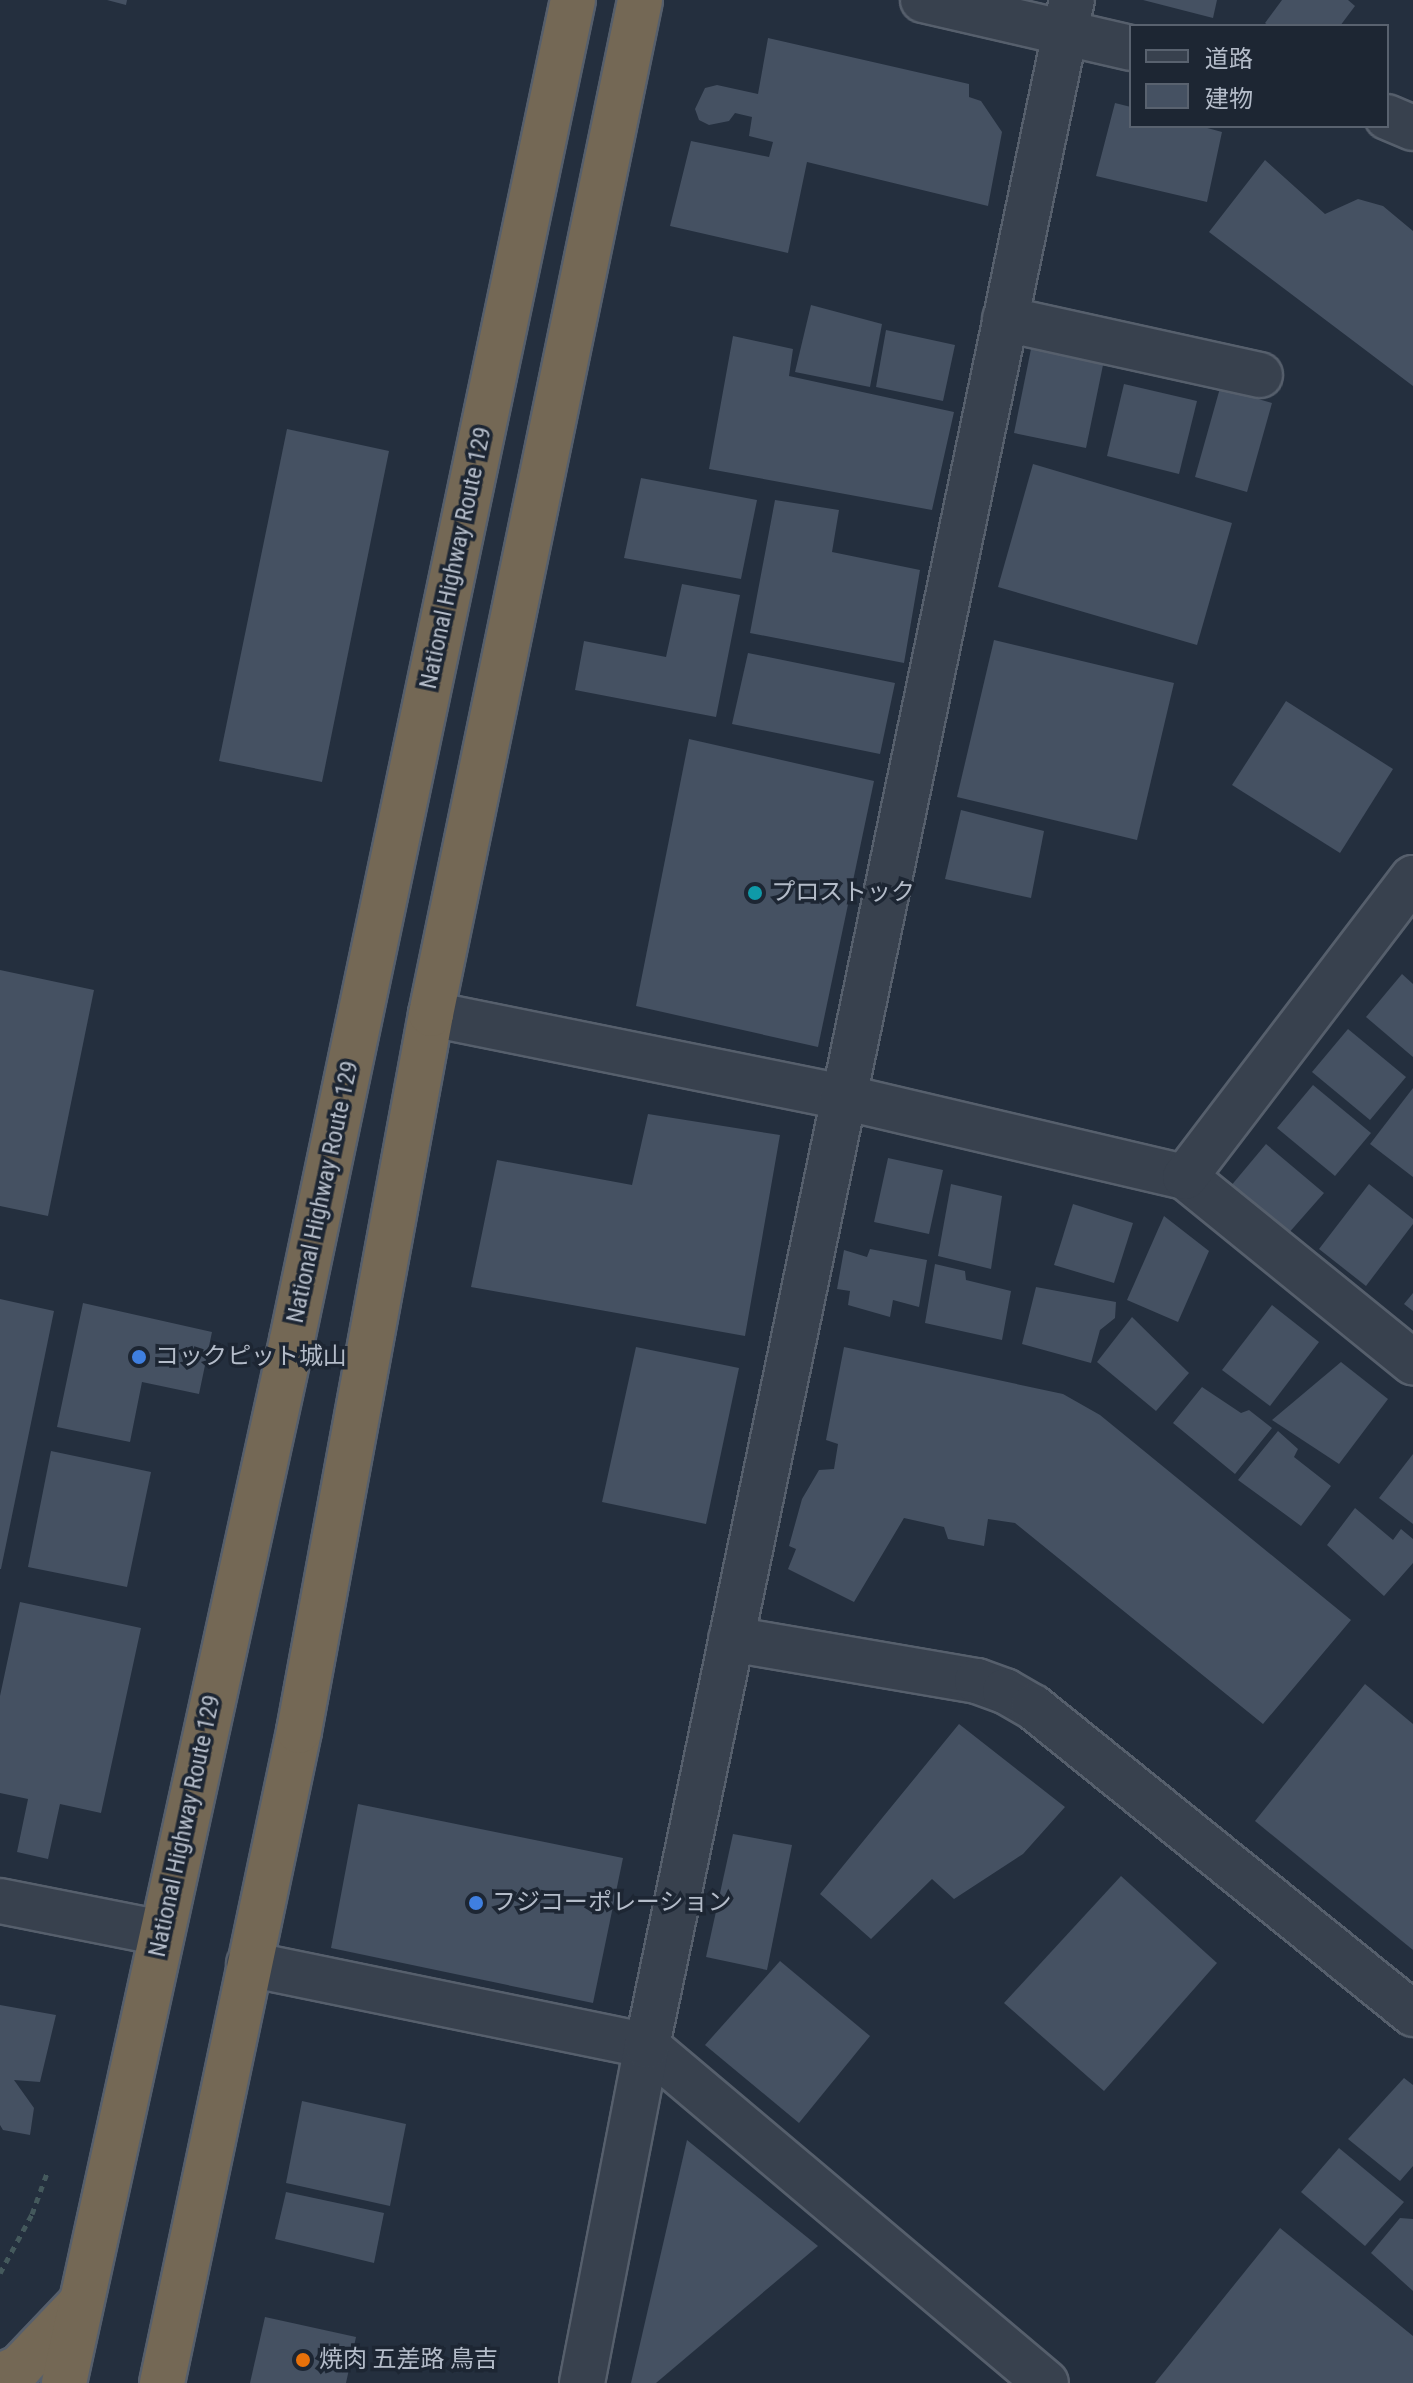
<!DOCTYPE html>
<meta charset="utf-8">
<style>
body{margin:0}
#map{position:relative;width:1413px;height:2383px;overflow:hidden;background:#242f3e;font-family:"Roboto Condensed","Noto Sans JP",sans-serif}
div>[style]{position:absolute}
.building>*{inset:0;background:#455162}
.path>*{height:5px;margin-top:-2.5px;transform-origin:0;background:repeating-linear-gradient(90deg,#44595c 0 6px,transparent 0 12px)}
.roads{filter:drop-shadow(2px 0 #565f6c) drop-shadow(-2px 0 #565f6c) drop-shadow(0 2px #565f6c) drop-shadow(0 -2px #565f6c)}
.minor>*{height:44px;margin:-22px;padding:0 22px;transform-origin:22px;border-radius:22px;background:#38414e}
.highway>*{height:44px;margin:-22px;padding:0 22px;transform-origin:22px;border-radius:22px;background:#746855}
.dots>*{width:22px;height:22px;translate:-50% -50%;box-sizing:border-box;border:4px solid #1d2633;border-radius:50%}
span{translate:-50% -50%;white-space:nowrap;text-align:center;line-height:1.15;-webkit-text-stroke:7px #1d2633;paint-order:stroke}
.street-label{font-size:24px;color:#b4bcc9}
.poi-label{font-size:24px;color:#b4bcc9}
.left{translate:0 -50%;text-align:left}
.legend{position:absolute;left:1129px;top:24px;width:260px;height:104px;box-sizing:border-box;background:#1d2633;border:2px solid #59626f;margin:0;padding:10px 14px;list-style:none;font-size:24px;color:#b4bcc9}
.legend li{display:flex;align-items:center;gap:16px;height:40px}
.legend b{width:40px;border:2px solid #59626f}
</style>
<div id="map">
<div class="building">
<div style="clip-path:polygon(107px 0,127px 0,126px 5px)"></div>
<div style="clip-path:polygon(1143px 0,1217px 0,1213px 18px)"></div>
<div style="clip-path:polygon(1282px 0,1348px 0,1355px 6px,1340px 26px,1269px 26px,1265px 23px)"></div>
<div style="clip-path:polygon(768px 38px,969px 84px,969px 97px,981px 101px,1002px 132px,988px 206px,807px 162px,788px 253px,670px 226px,691px 141px,769px 157px,773px 142px,749px 136px,752px 117px,735px 113px,729px 121px,709px 125px,699px 120px,695px 109px,705px 88px,717px 85px,758px 94px)"></div>
<div style="clip-path:polygon(1115px 103px,1131px 107px,1131px 126px,1200px 126px,1222px 132px,1207px 202px,1096px 176px)"></div>
<div style="clip-path:polygon(1265px 160px,1325px 214px,1358px 199px,1383px 206px,1413px 231px,1413px 386px,1209px 232px)"></div>
<div style="clip-path:polygon(811px 305px,882px 324px,870px 387px,795px 372px)"></div>
<div style="clip-path:polygon(886px 330px,955px 345px,943px 401px,876px 387px)"></div>
<div style="clip-path:polygon(733px 336px,793px 349px,789px 376px,954px 412px,932px 510px,709px 469px)"></div>
<div style="clip-path:polygon(1031px 349px,1103px 365px,1086px 448px,1014px 433px)"></div>
<div style="clip-path:polygon(1124px 384px,1197px 401px,1179px 474px,1107px 456px)"></div>
<div style="clip-path:polygon(1220px 388px,1272px 403px,1247px 492px,1195px 477px)"></div>
<div style="clip-path:polygon(287px 429px,389px 451px,322px 782px,219px 761px)"></div>
<div style="clip-path:polygon(1033px 464px,1232px 523px,1197px 645px,998px 587px)"></div>
<div style="clip-path:polygon(641px 478px,757px 500px,741px 579px,624px 558px)"></div>
<div style="clip-path:polygon(775px 500px,839px 510px,832px 552px,920px 570px,904px 663px,750px 633px)"></div>
<div style="clip-path:polygon(682px 584px,740px 595px,716px 717px,575px 690px,584px 641px,666px 657px)"></div>
<div style="clip-path:polygon(994px 640px,1174px 683px,1137px 840px,957px 797px)"></div>
<div style="clip-path:polygon(748px 653px,895px 683px,880px 754px,732px 724px)"></div>
<div style="clip-path:polygon(1286px 701px,1393px 769px,1340px 853px,1232px 785px)"></div>
<div style="clip-path:polygon(689px 739px,874px 781px,818px 1047px,636px 1006px)"></div>
<div style="clip-path:polygon(961px 810px,1044px 831px,1031px 898px,945px 879px)"></div>
<div style="clip-path:polygon(0 970px,94px 990px,48px 1216px,0 1206px)"></div>
<div style="clip-path:polygon(1402px 974px,1413px 984px,1413px 1057px,1366px 1017px)"></div>
<div style="clip-path:polygon(1348px 1029px,1406px 1077px,1370px 1120px,1312px 1072px)"></div>
<div style="clip-path:polygon(1313px 1085px,1371px 1133px,1335px 1176px,1277px 1128px)"></div>
<div style="clip-path:polygon(1413px 1088px,1413px 1177px,1370px 1144px)"></div>
<div style="clip-path:polygon(648px 1114px,780px 1135px,745px 1336px,471px 1287px,497px 1160px,632px 1185px)"></div>
<div style="clip-path:polygon(1266px 1144px,1324px 1193px,1287px 1235px,1230px 1187px)"></div>
<div style="clip-path:polygon(888px 1158px,943px 1170px,929px 1234px,874px 1222px)"></div>
<div style="clip-path:polygon(951px 1184px,1002px 1196px,991px 1269px,938px 1256px)"></div>
<div style="clip-path:polygon(1369px 1184px,1413px 1219px,1413px 1224px,1366px 1286px,1319px 1249px)"></div>
<div style="clip-path:polygon(1073px 1204px,1133px 1223px,1114px 1283px,1054px 1265px)"></div>
<div style="clip-path:polygon(1164px 1216px,1209px 1251px,1178px 1322px,1127px 1300px)"></div>
<div style="clip-path:polygon(870px 1249px,927px 1260px,919px 1307px,893px 1300px,890px 1317px,848px 1305px,850px 1291px,837px 1289px,844px 1250px,867px 1257px)"></div>
<div style="clip-path:polygon(935px 1264px,965px 1271px,966px 1280px,1011px 1291px,1002px 1340px,925px 1323px)"></div>
<div style="clip-path:polygon(1036px 1287px,1116px 1302px,1115px 1318px,1100px 1330px,1091px 1363px,1022px 1344px)"></div>
<div style="clip-path:polygon(1413px 1293px,1413px 1311px,1404px 1304px)"></div>
<div style="clip-path:polygon(0 1299px,54px 1311px,1px 1569px,0 1569px)"></div>
<div style="clip-path:polygon(83px 1303px,212px 1332px,199px 1394px,142px 1382px,130px 1442px,57px 1427px)"></div>
<div style="clip-path:polygon(1272px 1305px,1319px 1342px,1270px 1406px,1222px 1370px)"></div>
<div style="clip-path:polygon(1132px 1317px,1189px 1373px,1156px 1411px,1097px 1362px)"></div>
<div style="clip-path:polygon(636px 1347px,739px 1368px,706px 1524px,602px 1502px)"></div>
<div style="clip-path:polygon(844px 1347px,1063px 1394px,1100px 1415px,1351px 1620px,1263px 1724px,1015px 1523px,988px 1519px,984px 1546px,948px 1539px,944px 1527px,904px 1518px,854px 1602px,788px 1569px,796px 1549px,789px 1546px,802px 1499px,819px 1470px,834px 1469px,838px 1444px,826px 1440px)"></div>
<div style="clip-path:polygon(1341px 1362px,1388px 1399px,1339px 1464px,1272px 1420px)"></div>
<div style="clip-path:polygon(1202px 1387px,1241px 1413px,1249px 1410px,1272px 1428px,1235px 1474px,1173px 1423px)"></div>
<div style="clip-path:polygon(1278px 1431px,1298px 1449px,1294px 1457px,1331px 1486px,1301px 1526px,1238px 1480px)"></div>
<div style="clip-path:polygon(51px 1451px,151px 1472px,127px 1587px,28px 1567px)"></div>
<div style="clip-path:polygon(1413px 1454px,1413px 1524px,1379px 1498px)"></div>
<div style="clip-path:polygon(1355px 1508px,1393px 1540px,1401px 1529px,1413px 1539px,1413px 1563px,1384px 1596px,1327px 1545px)"></div>
<div style="clip-path:polygon(20px 1602px,141px 1628px,101px 1813px,60px 1804px,48px 1859px,17px 1852px,28px 1799px,0 1793px,0 1696px)"></div>
<div style="clip-path:polygon(1365px 1684px,1413px 1724px,1413px 1950px,1255px 1821px)"></div>
<div style="clip-path:polygon(959px 1724px,1065px 1807px,1023px 1854px,954px 1899px,932px 1879px,871px 1939px,820px 1894px)"></div>
<div style="clip-path:polygon(358px 1804px,623px 1858px,593px 2003px,331px 1948px)"></div>
<div style="clip-path:polygon(733px 1834px,792px 1845px,767px 1970px,706px 1957px)"></div>
<div style="clip-path:polygon(1121px 1876px,1217px 1963px,1104px 2091px,1004px 2003px)"></div>
<div style="clip-path:polygon(780px 1961px,870px 2036px,799px 2123px,705px 2045px)"></div>
<div style="clip-path:polygon(0 2005px,56px 2015px,40px 2082px,14px 2080px,34px 2108px,30px 2135px,3px 2130px,0 2125px)"></div>
<div style="clip-path:polygon(1404px 2078px,1413px 2085px,1413px 2166px,1400px 2181px,1348px 2139px)"></div>
<div style="clip-path:polygon(302px 2101px,406px 2124px,390px 2206px,286px 2183px)"></div>
<div style="clip-path:polygon(687px 2140px,818px 2246px,656px 2383px,631px 2383px)"></div>
<div style="clip-path:polygon(1339px 2148px,1404px 2202px,1365px 2246px,1301px 2192px)"></div>
<div style="clip-path:polygon(286px 2192px,384px 2213px,374px 2263px,275px 2239px)"></div>
<div style="clip-path:polygon(1400px 2218px,1413px 2219px,1413px 2291px,1371px 2253px)"></div>
<div style="clip-path:polygon(1280px 2228px,1413px 2336px,1413px 2383px,1155px 2383px)"></div>
<div style="clip-path:polygon(265px 2317px,356px 2337px,346px 2383px,250px 2383px)"></div>
</div>
<div class="path">
<div style="left:0;top:2273px;width:67px;rotate:-61.5deg"></div>
<div style="left:32px;top:2214px;width:44px;rotate:-69.9deg"></div>
</div>
<div class="roads">
<div class="minor">
<div style="left:923px;top:0;width:213px;rotate:13deg"></div>
<div style="left:1387px;top:117px;width:28px;rotate:23deg"></div>
<div style="left:1005px;top:319px;width:261px;rotate:12.4deg"></div>
<div style="left:431px;top:1014px;width:420px;rotate:11.4deg"></div>
<div style="left:843px;top:1097px;width:351px;rotate:13.2deg"></div>
<div style="left:1185px;top:1177px;width:294px;rotate:39.1deg"></div>
<div style="left:1185px;top:1177px;width:376px;rotate:-52.7deg"></div>
<div style="left:731px;top:1639px;width:250px;rotate:9.7deg"></div>
<div style="left:977px;top:1681px;width:30px;rotate:20deg"></div>
<div style="left:1005px;top:1691px;width:32px;rotate:30deg"></div>
<div style="left:1033px;top:1707px;width:489px;rotate:38.9deg"></div>
<div style="left:0;top:1901px;width:164px;rotate:11.2deg"></div>
<div style="left:249px;top:1964px;width:406px;rotate:11.6deg"></div>
<div style="left:647px;top:2046px;width:522px;rotate:40.18deg"></div>
<div style="left:582px;top:2383px;width:343px;rotate:-79.1deg"></div>
<div style="left:647px;top:2046px;width:2090px;rotate:-78.27deg"></div>
</div>
<div class="highway">
<div style="left:0;top:2376px;width:22px;rotate:-24deg"></div>
<div style="left:20px;top:2367px;width:87px;rotate:-46.4deg"></div>
<div style="left:64px;top:2383px;width:1068px;rotate:-77.67deg"></div>
<div style="left:292px;top:1340px;width:1369px;rotate:-78.16deg"></div>
<div style="left:162px;top:2383px;width:666px;rotate:-78.13deg"></div>
<div style="left:299px;top:1731px;width:729px;rotate:-79.57deg"></div>
<div style="left:431px;top:1014px;width:1035px;rotate:-78.35deg"></div>
</div>
</div>
<div class="dots">
<div style="left:755px;top:893px;background:#0f9aa8"></div>
<div style="left:139px;top:1357px;background:#3f7fe0"></div>
<div style="left:476px;top:1903px;background:#3f7fe0"></div>
<div style="left:303px;top:2360px;background:#e8710a"></div>
</div>
<div class="street-label">
<span style="left:456px;top:558px;rotate:-78deg">National Highway Route 129</span>
<span style="left:323px;top:1192px;rotate:-78deg">National Highway Route 129</span>
<span style="left:185px;top:1826px;rotate:-78deg">National Highway Route 129</span>
</div>
<div class="poi-label">
<span class="left" style="left:771px;top:893px">プロストック</span>
<span class="left" style="left:155px;top:1357px">コックピット城山</span>
<span class="left" style="left:492px;top:1903px">フジコーポレーション</span>
<span class="left" style="left:319px;top:2360px">焼肉 五差路 鳥吉</span>
</div>
<ul class="legend">
<li><b style="height:10px;background:#38414e"></b>道路</li>
<li><b style="height:22px;background:#455162"></b>建物</li>
</ul>
</div>
